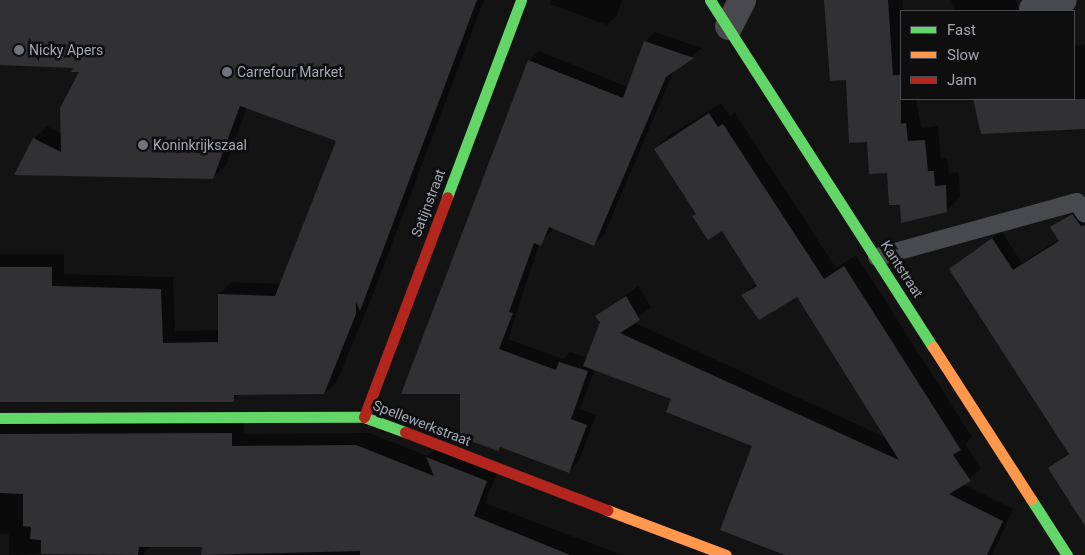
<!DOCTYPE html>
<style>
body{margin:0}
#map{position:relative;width:1085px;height:555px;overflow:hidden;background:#131314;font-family:Roboto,sans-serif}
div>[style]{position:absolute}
.shadow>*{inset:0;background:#0007}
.building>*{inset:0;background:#313133}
.lane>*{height:18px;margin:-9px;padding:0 9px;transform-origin:9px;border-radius:9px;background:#48494c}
.street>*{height:28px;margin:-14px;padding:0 14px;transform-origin:14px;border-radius:14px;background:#48494c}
.fast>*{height:11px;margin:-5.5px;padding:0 5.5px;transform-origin:5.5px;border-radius:5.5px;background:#63d668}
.slow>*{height:11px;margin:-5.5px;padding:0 5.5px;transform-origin:5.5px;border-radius:5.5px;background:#ff974d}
.jam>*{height:11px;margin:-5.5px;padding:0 5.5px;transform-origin:5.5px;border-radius:5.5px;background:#b3261e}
.dots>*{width:14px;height:14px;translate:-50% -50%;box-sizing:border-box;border:2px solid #0e0e0f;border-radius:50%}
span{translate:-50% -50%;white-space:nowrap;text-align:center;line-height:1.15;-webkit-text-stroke:5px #0e0e0f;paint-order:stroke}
.poi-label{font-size:14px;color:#a4a8b5}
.left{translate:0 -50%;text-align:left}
.street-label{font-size:14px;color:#a4a8b5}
.legend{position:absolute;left:900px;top:10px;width:175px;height:90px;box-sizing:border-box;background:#0e0e0f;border:1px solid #4a4c51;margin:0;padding:6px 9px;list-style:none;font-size:15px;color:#a4a8b5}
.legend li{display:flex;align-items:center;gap:10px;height:25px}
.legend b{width:25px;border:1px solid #4a4c51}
</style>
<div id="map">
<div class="shadow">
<div style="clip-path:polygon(0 0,484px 0,372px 297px,337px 381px,324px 394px,240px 394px,233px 400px,0 401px,0 254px,64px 254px,64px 274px,173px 277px,175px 331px,219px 330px,219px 294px,232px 282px,281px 284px,337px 140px,247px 107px,226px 165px,213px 177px,16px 174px,34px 139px,47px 126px,62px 134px,81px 71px,75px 67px,0 64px)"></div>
<div style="clip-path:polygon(552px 0,622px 0,617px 15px,607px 25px,550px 4px)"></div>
<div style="clip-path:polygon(826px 0,903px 0,901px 99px,916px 99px,921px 128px,938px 126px,941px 158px,947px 158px,949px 173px,959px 172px,960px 197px,947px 210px,901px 203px,888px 172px,868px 141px)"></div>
<div style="clip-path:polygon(951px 0,1016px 0,1019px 11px,954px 11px)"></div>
<div style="clip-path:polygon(655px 32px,702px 48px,674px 70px,604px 235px,594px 244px,554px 228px,539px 244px,508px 339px,563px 359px,570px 352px,587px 358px,601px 322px,597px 316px,638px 286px,651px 307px,633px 322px,887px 438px,798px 295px,742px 296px,756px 283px,722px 230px,697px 213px,656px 149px,667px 137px,721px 103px,730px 116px,735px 113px,836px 268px,856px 255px,972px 437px,965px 444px,981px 469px,963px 484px,1013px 509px,992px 555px,790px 555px,754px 445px,673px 398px,595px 369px,580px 409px,596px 415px,579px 461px,569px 471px,502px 446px,498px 450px,461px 394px,403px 394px,529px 61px,539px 51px,628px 87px,645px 42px)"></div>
<div style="clip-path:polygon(1085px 44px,1085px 128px,982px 133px,974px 99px,1074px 99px,1074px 46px)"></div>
<div style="clip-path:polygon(1076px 208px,1085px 212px,1085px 522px,1050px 468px,1070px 452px,951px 269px,1001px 231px,1022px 263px,1059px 239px,1052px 228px)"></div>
<div style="clip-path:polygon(0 414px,244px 421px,244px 434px,369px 433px,428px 456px,439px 445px,499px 468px,485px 503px,622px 555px,202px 555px,204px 546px,150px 547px,143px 555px,101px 555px,102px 552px,9px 555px,9px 534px,0 534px)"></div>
</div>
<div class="building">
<div style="clip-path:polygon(0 0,477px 0,360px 311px,356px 302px,356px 314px,324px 394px,234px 395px,234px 402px,0 402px,0 267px,52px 267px,52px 286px,161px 289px,163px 343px,218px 342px,218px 294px,275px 296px,336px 141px,240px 106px,213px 179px,14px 175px,33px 138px,61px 152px,60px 108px,79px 72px,71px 72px,73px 68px,0 65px)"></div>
<div style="clip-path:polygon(824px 0,888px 0,893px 75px,901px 75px,901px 124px,906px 123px,908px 141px,925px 140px,928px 171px,934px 171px,935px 186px,946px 185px,947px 212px,901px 223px,900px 205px,889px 205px,887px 173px,869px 174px,867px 142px,849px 143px,846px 80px,830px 81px)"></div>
<div style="clip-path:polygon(644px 41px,694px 58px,666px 77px,594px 246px,549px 227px,541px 246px,534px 243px,509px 312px,513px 313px,499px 349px,556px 370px,559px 362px,588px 371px,571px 419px,587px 425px,569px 473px,500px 447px,498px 451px,460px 437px,460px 394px,401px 394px,528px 60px,623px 98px)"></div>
<div style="clip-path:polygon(973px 99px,1085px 99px,1085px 129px,981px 134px)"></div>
<div style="clip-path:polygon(709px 113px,718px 127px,723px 124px,824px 279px,844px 266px,961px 450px,953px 455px,971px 481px,949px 494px,1003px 521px,987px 555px,785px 555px,720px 530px,752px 446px,666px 412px,671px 399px,583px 366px,600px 322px,595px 316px,626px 296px,640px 320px,620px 333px,899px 460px,797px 297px,759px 320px,741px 295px,757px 286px,722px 231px,708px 240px,692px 216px,696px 214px,654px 149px)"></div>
<div style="clip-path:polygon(1072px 214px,1081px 226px,1085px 225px,1085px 526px,1048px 468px,1069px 454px,949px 269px,992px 238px,1013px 270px,1059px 241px,1050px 227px)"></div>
<div style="clip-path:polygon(232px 433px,232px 446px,356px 445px,434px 476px,426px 457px,487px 481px,474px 516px,570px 555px,360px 555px,360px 551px,201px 555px,202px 547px,139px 547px,138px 555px,41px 554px,41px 540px,30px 539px,31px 527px,23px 526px,23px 494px,0 493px,0 434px)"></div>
</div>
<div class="lane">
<div style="left:877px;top:257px;width:207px;rotate:-15.4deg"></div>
<div style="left:1077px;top:202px;width:14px;rotate:56deg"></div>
</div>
<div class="street">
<div style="left:1033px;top:9px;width:31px;rotate:-17deg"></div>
<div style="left:729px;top:26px;width:29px;rotate:-63deg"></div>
</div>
<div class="fast">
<div style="left:710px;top:0;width:412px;rotate:57.3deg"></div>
<div style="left:447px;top:197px;width:210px;rotate:-69.4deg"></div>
<div style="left:0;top:418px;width:364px;rotate:-0.2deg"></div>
<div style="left:364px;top:417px;width:44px;rotate:20.1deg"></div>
<div style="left:1031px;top:499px;width:67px;rotate:57.3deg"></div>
</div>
<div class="slow">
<div style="left:933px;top:347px;width:181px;rotate:57.2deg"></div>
<div style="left:607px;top:510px;width:127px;rotate:20.7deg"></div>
</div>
<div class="jam">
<div style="left:364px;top:417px;width:235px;rotate:-69.3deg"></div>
<div style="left:405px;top:432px;width:217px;rotate:21.1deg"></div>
</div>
<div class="dots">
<div style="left:19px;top:50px;background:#71747d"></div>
<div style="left:227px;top:72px;background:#71747d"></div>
<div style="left:143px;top:145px;background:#71747d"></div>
</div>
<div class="poi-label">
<span class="left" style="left:29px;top:50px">Nicky Apers</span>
<span class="left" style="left:237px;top:72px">Carrefour Market</span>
<span class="left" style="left:153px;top:145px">Koninkrijkszaal</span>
</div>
<div class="street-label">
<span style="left:428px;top:203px;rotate:-69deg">Satijnstraat</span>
<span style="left:902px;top:269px;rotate:57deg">Kantstraat</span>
<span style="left:422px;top:423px;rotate:21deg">Spellewerkstraat</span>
</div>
<ul class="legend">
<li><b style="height:6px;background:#63d668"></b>Fast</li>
<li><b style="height:6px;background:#ff974d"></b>Slow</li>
<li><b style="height:6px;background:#b3261e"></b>Jam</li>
</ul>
</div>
